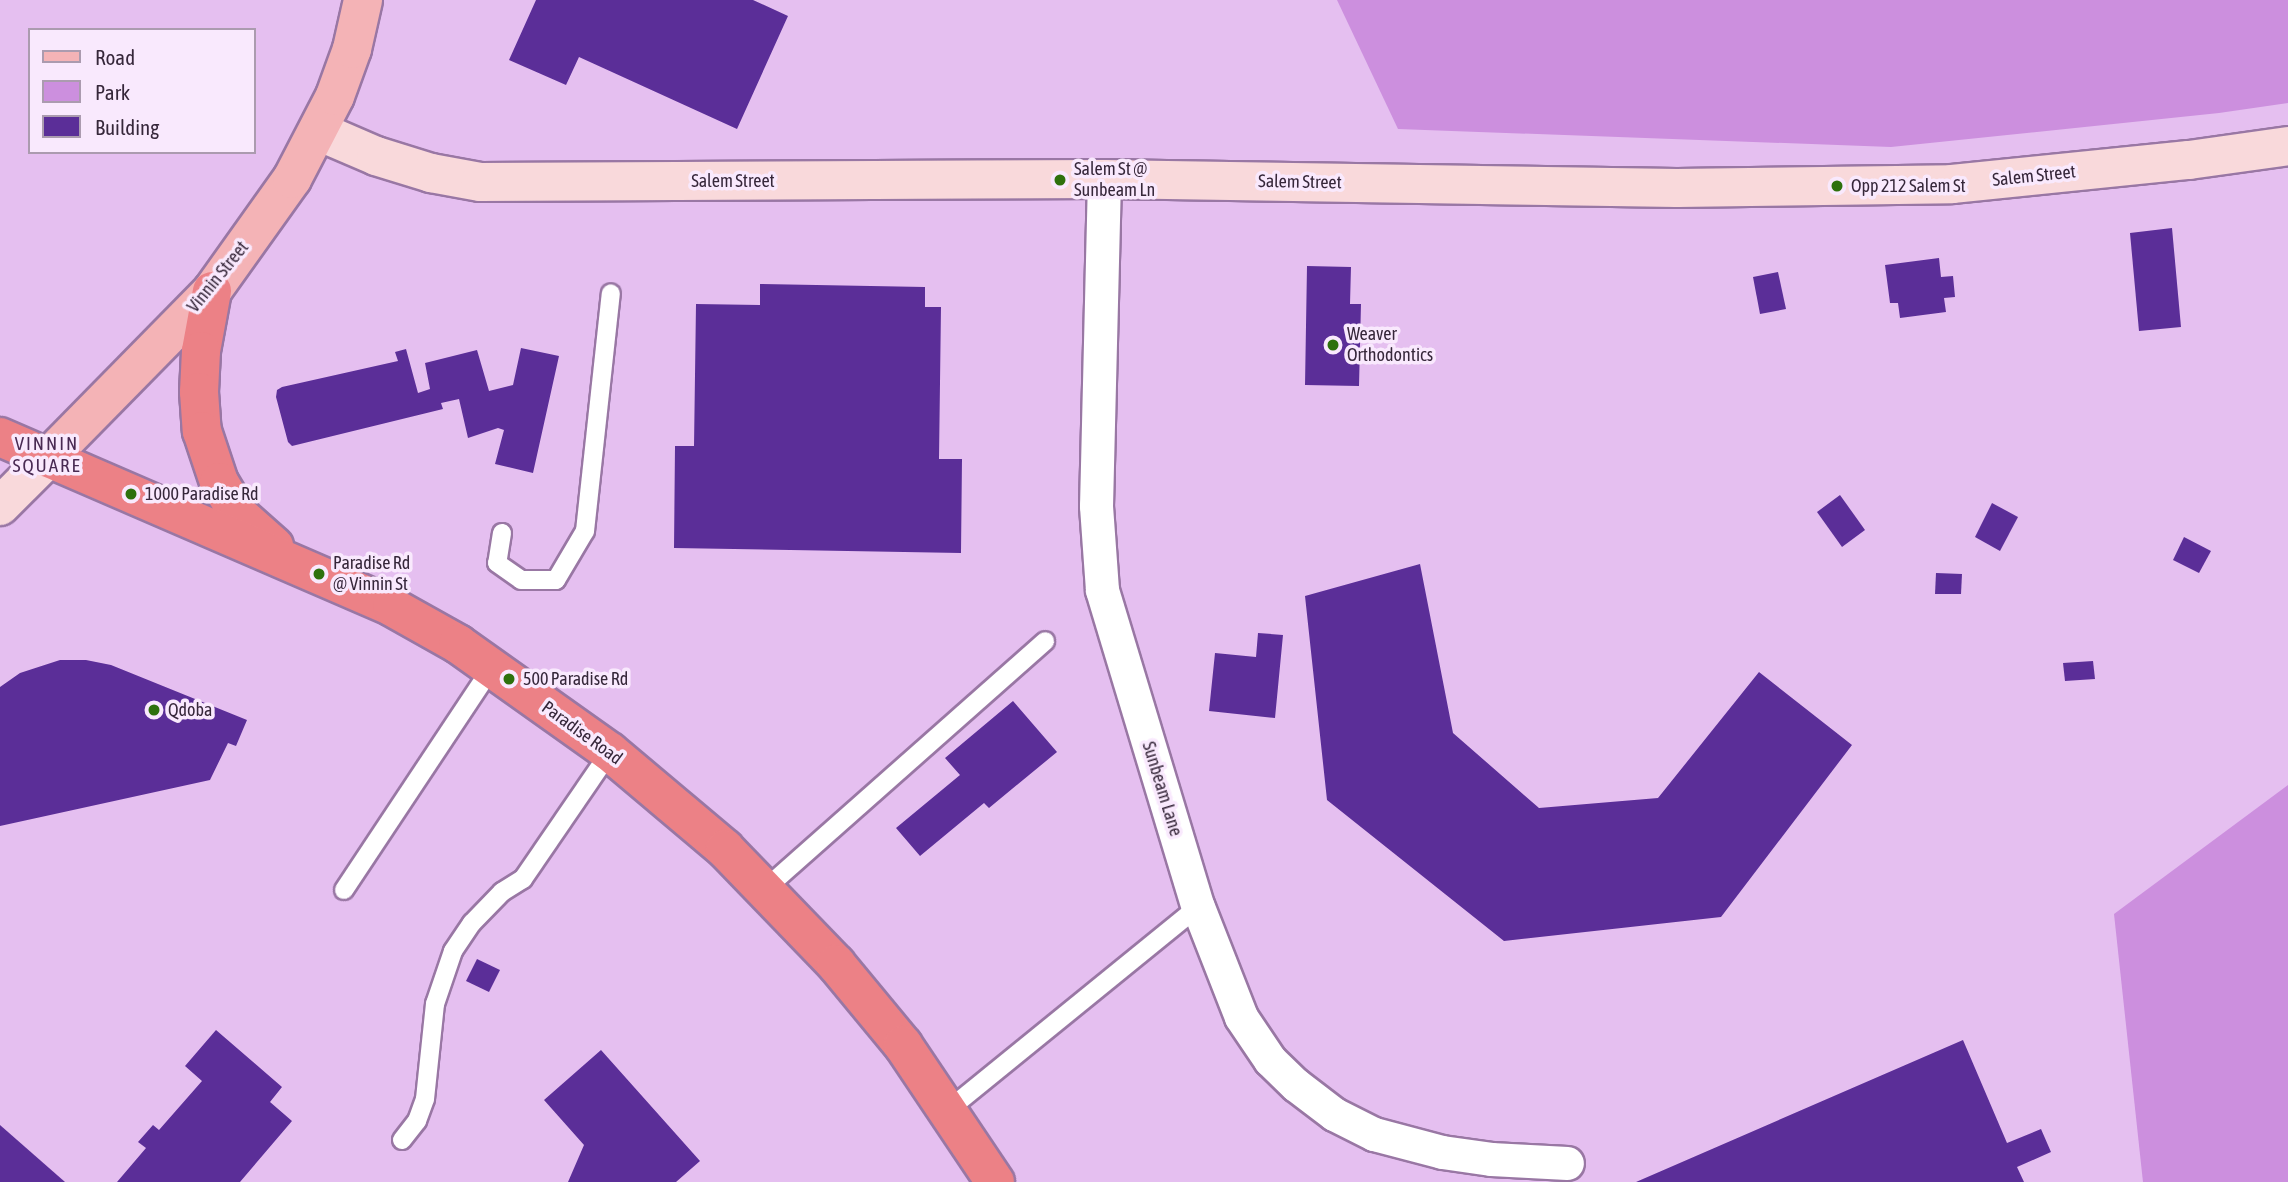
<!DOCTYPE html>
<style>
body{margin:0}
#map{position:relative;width:2288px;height:1182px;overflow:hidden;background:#e5bff0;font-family:"Asap Condensed",sans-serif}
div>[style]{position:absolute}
.green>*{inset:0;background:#cc8fde}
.building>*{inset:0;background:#5b2e98}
.roads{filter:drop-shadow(2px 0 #9977a4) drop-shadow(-2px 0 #9977a4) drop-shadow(0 2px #9977a4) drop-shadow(0 -2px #9977a4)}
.lane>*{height:18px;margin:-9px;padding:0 9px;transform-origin:9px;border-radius:9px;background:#fff}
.street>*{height:33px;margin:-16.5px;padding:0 16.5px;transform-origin:16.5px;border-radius:16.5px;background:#fff}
.secondary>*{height:38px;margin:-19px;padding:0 19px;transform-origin:19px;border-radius:19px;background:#f9d9db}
.primary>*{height:38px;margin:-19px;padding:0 19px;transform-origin:19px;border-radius:19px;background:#f4b3b6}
.highway>*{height:38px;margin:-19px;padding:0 19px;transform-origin:19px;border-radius:19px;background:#ec8186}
.dots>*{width:19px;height:19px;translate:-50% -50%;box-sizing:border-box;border:4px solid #f9e9fd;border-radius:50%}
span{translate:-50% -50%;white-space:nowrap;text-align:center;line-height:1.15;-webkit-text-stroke:7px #f9e9fd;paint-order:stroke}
.poi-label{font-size:18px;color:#36273a}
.left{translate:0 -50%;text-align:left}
.street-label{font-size:18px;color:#36273a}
.neighbourhood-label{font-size:19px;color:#492a53;letter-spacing:2px}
.legend{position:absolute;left:28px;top:28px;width:228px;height:126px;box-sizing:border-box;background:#f9e9fd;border:2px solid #ab9baf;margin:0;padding:9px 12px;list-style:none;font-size:21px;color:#36273a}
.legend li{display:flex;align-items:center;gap:14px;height:35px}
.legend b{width:35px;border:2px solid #ab9baf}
</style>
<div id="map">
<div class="green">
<div style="clip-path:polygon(1337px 0,2288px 0,2288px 103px,2219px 113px,1891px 147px,1398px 129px)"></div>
<div style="clip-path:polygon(2288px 785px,2288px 1182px,2143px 1182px,2114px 914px)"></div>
</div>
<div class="building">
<div style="clip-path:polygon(536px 0,753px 0,788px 16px,737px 129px,579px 57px,566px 85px,509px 60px)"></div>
<div style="clip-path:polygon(2172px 228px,2181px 327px,2139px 331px,2130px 233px)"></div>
<div style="clip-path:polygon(1939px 258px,1941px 277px,1953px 276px,1955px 297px,1944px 298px,1946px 312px,1900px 318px,1898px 303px,1890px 303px,1885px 265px)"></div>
<div style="clip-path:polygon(1307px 266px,1351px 267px,1350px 304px,1361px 304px,1359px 386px,1305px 385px)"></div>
<div style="clip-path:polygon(1778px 272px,1786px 309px,1760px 314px,1753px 277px)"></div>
<div style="clip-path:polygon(760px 284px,925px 287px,925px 307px,941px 307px,939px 459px,962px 459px,961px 553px,674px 548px,675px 446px,694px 446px,696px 304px,760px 305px)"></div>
<div style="clip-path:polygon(521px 348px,559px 356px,533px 473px,495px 464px,504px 430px,498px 428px,468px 438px,459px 399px,441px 403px,443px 409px,292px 446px,288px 442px,276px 397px,277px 390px,282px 387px,398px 361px,395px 352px,406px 349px,418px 393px,430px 389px,425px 363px,477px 350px,489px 391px,513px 385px)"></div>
<div style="clip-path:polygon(1840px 495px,1865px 530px,1842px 547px,1817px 512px)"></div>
<div style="clip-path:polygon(1992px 503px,2018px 517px,2000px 551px,1975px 537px)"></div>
<div style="clip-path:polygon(2184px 537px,2211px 551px,2199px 573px,2173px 560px)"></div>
<div style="clip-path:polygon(1420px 564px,1453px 733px,1539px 808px,1658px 798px,1759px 672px,1852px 745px,1721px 917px,1504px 941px,1327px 800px,1305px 596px)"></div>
<div style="clip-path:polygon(1936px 573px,1962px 574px,1961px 594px,1935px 594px)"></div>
<div style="clip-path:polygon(1258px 633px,1283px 635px,1275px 718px,1209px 711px,1215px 653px,1256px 657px)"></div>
<div style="clip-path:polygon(60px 660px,86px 660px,111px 665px,247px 720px,236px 746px,228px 743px,210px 780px,0 826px,0 687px,20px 673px)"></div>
<div style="clip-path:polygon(2093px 661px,2095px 679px,2065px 681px,2063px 663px)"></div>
<div style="clip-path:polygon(1013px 701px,1057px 752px,989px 808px,984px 803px,920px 856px,896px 828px,960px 775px,945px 758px)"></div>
<div style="clip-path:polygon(477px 959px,500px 970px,489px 992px,466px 981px)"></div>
<div style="clip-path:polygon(216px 1030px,282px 1087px,270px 1102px,292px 1121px,240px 1182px,117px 1182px,146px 1148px,138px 1142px,153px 1125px,159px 1130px,202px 1081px,185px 1066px)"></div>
<div style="clip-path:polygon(1963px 1040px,2007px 1143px,2041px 1129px,2051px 1152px,2017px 1167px,2024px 1182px,1636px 1182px)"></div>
<div style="clip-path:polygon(601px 1050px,700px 1161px,676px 1182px,568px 1182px,584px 1145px,544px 1100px)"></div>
<div style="clip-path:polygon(0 1125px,65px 1182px,0 1182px)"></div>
</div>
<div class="roads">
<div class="lane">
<div style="left:502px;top:533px;width:30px;rotate:99deg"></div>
<div style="left:497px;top:563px;width:29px;rotate:35deg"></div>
<div style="left:521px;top:580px;width:35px"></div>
<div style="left:556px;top:580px;width:57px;rotate:-59.4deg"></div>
<div style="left:585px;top:531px;width:239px;rotate:-83.8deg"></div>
<div style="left:765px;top:889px;width:374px;rotate:-41.5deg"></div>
<div style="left:344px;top:890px;width:268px;rotate:-56.4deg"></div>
<div style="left:948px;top:1110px;width:322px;rotate:-39.1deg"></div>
<div style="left:402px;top:1140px;width:24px;rotate:-52deg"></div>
<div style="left:417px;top:1121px;width:23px;rotate:-70deg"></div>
<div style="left:425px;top:1099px;width:96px;rotate:-84deg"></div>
<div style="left:435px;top:1004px;width:56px;rotate:-71.2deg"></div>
<div style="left:453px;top:951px;width:34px;rotate:-56deg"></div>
<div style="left:472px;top:923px;width:43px;rotate:-45.9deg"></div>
<div style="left:502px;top:892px;width:25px;rotate:-32deg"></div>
<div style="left:523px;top:879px;width:154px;rotate:-55.6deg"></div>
</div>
<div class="street">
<div style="left:1104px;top:179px;width:327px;rotate:91.4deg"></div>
<div style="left:1096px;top:506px;width:84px;rotate:85.9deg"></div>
<div style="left:1102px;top:590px;width:331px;rotate:73.2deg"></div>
<div style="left:1198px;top:907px;width:118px;rotate:68.6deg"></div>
<div style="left:1241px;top:1017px;width:52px;rotate:56deg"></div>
<div style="left:1270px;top:1060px;width:36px;rotate:44deg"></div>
<div style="left:1296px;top:1085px;width:48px;rotate:37.3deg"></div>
<div style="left:1334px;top:1114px;width:45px;rotate:26.6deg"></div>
<div style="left:1374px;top:1134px;width:70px;rotate:14.8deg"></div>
<div style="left:1442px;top:1152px;width:49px;rotate:8.1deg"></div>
<div style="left:1491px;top:1159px;width:76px;rotate:3deg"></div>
</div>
<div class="secondary">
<div style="left:318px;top:131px;width:63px;rotate:23.3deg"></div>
<div style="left:376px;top:156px;width:58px;rotate:17.2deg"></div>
<div style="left:431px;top:173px;width:50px;rotate:10.4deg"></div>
<div style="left:480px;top:182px;width:624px;rotate:-0.28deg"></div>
<div style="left:1104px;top:179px;width:573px;rotate:0.9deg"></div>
<div style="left:1677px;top:188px;width:275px;rotate:-0.8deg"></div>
<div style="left:1952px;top:184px;width:238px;rotate:-5.8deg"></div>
<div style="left:2189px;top:160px;width:100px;rotate:-8deg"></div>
<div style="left:0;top:506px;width:68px;rotate:-45deg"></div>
</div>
<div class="primary">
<div style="left:48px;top:458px;width:234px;rotate:-45.5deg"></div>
<div style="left:212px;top:291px;width:138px;rotate:-54.5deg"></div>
<div style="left:292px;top:179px;width:93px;rotate:-62.6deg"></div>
<div style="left:335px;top:96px;width:50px;rotate:-70.1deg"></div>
<div style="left:352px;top:49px;width:50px;rotate:-77.3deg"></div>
</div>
<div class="highway">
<div style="left:212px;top:291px;width:61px;rotate:100.4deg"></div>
<div style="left:201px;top:351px;width:41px;rotate:92.8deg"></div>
<div style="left:199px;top:392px;width:39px;rotate:86deg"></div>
<div style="left:202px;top:431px;width:54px;rotate:71.6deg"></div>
<div style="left:219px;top:482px;width:39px;rotate:59deg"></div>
<div style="left:239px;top:515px;width:47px;rotate:41.5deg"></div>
<div style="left:0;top:437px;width:427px;rotate:23.4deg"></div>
<div style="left:392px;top:607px;width:76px;rotate:29.3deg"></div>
<div style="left:458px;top:644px;width:186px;rotate:35.4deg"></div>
<div style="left:610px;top:752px;width:150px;rotate:40.1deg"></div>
<div style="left:725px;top:849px;width:160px;rotate:46deg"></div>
<div style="left:836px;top:964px;width:105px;rotate:50.4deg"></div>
<div style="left:903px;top:1045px;width:165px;rotate:56.1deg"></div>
</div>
</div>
<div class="dots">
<div style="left:1060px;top:180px;background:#2e710d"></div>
<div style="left:1837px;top:186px;background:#2e710d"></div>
<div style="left:1333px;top:345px;background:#2e710d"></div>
<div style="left:131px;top:494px;background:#2e710d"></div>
<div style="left:319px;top:574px;background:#2e710d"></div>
<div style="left:509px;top:679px;background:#2e710d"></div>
<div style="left:154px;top:710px;background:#2e710d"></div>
</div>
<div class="poi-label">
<span class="left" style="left:1074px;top:180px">Salem St @<br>Sunbeam Ln</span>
<span class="left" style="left:1851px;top:186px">Opp 212 Salem St</span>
<span class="left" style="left:1347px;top:345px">Weaver<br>Orthodontics</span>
<span class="left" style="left:145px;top:494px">1000 Paradise Rd</span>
<span class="left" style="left:333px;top:574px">Paradise Rd<br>@ Vinnin St</span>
<span class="left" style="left:523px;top:679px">500 Paradise Rd</span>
<span class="left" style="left:168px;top:710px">Qdoba</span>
</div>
<div class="street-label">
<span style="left:2034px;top:176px;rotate:-6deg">Salem Street</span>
<span style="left:733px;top:181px">Salem Street</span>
<span style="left:1300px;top:182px;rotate:1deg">Salem Street</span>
<span style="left:218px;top:277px;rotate:-51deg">Vinnin Street</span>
<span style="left:582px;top:733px;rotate:36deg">Paradise Road</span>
<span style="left:1162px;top:789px;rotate:73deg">Sunbeam Lane</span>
</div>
<div class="neighbourhood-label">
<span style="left:47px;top:455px">VINNIN<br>SQUARE</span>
</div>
<ul class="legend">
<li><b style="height:9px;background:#f4b3b6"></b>Road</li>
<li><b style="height:19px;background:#cc8fde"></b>Park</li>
<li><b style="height:19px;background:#5b2e98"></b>Building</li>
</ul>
</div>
